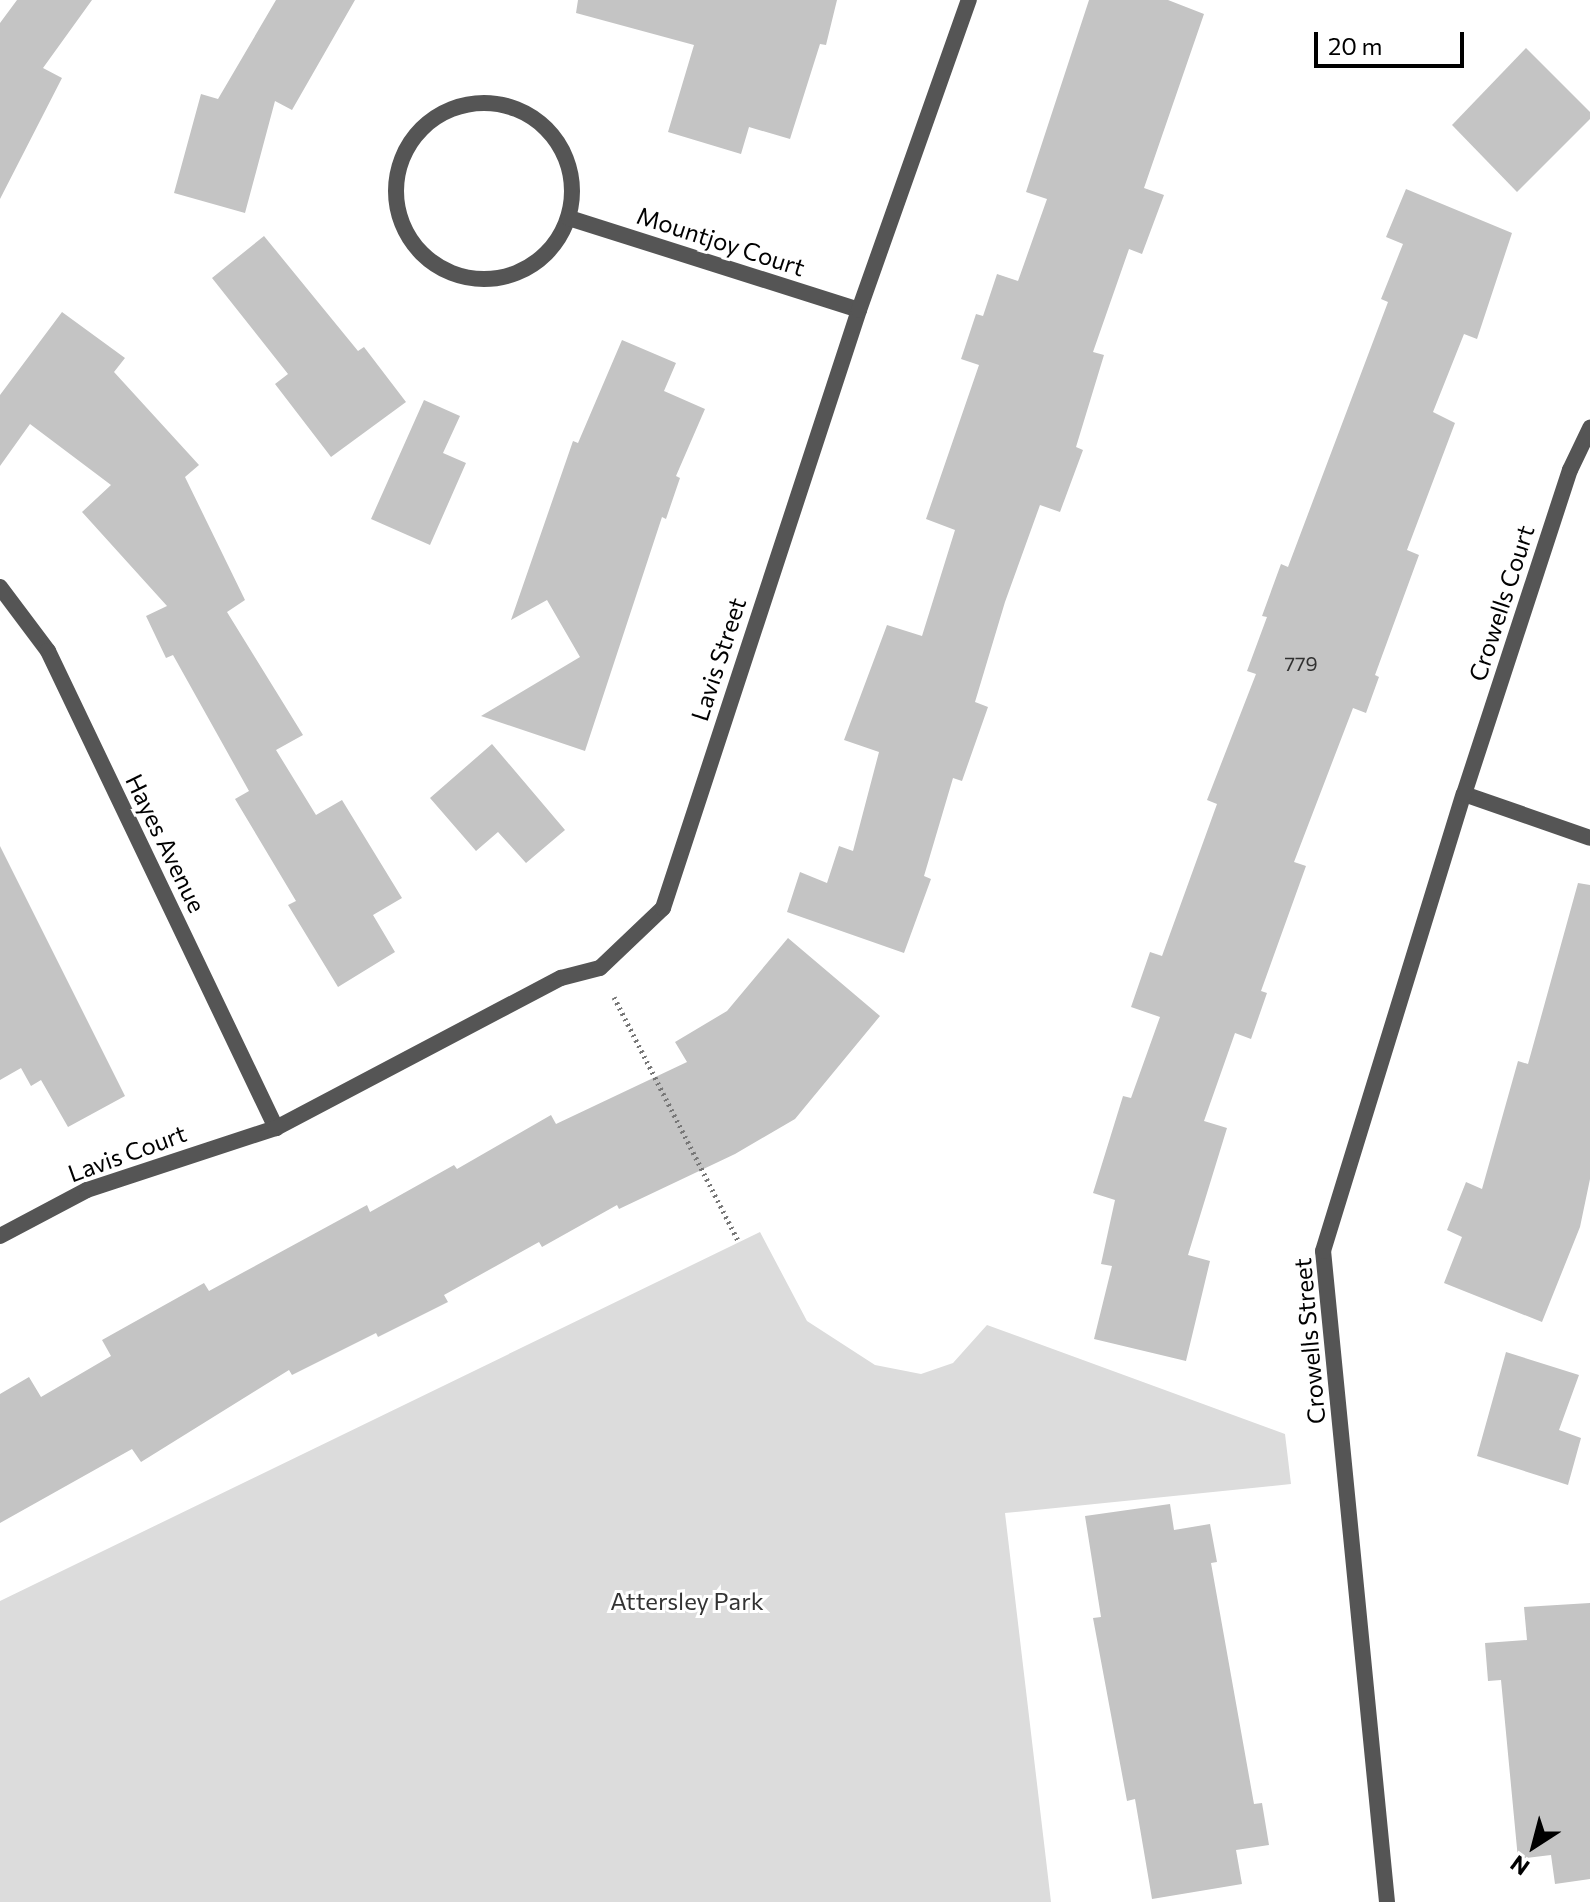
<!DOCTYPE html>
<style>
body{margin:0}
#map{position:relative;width:1590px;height:1902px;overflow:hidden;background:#fff;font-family:Commissioner,sans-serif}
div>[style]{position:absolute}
.green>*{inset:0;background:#dcdcdc}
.building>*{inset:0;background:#c4c4c4}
.path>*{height:5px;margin-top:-2.5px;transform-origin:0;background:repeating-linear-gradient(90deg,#777 0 2px,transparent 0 6px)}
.street>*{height:16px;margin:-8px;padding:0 8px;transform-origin:8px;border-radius:8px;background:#555}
.street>.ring{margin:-8px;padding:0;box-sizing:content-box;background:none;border:16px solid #555;border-radius:50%}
span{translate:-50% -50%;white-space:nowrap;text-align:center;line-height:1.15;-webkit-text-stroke:6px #fff;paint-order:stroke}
.number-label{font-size:20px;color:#313131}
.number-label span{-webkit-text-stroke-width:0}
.street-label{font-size:24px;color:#000}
.park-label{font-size:24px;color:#333}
.north{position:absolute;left:1494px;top:1806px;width:80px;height:80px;-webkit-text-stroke:6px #fff;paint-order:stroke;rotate:216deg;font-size:22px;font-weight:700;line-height:32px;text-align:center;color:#000}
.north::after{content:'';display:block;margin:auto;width:28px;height:36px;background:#000;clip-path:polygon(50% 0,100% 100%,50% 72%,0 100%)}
.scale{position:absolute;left:1314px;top:32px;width:150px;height:36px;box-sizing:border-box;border:4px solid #000;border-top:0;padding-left:10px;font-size:24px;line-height:28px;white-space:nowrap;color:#000;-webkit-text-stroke:6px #fff;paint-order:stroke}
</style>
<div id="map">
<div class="green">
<div style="clip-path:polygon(760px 1232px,807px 1321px,875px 1365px,921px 1374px,953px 1363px,987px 1325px,1285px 1434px,1291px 1484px,1005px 1513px,1051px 1902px,0 1902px,0 1601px)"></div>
</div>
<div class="building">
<div style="clip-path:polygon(17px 0,92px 0,43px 68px,62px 78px,0 199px,0 23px)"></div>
<div style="clip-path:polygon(276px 0,355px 0,292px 110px,275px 101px,245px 213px,174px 193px,201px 94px,218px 99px)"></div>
<div style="clip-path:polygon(578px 0,837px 0,826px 45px,820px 44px,790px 139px,749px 127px,741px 154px,668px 132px,694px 45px,576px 13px)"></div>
<div style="clip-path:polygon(1089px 0,1168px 0,1204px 14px,1144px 188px,1164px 195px,1142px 254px,1129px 249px,1093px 352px,1104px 355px,1076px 447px,1083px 450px,1060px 512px,1040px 505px,1005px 602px,975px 702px,988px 707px,962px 781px,953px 778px,924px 876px,931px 879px,904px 953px,787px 912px,800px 872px,827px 883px,839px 846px,853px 851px,879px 752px,844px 740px,887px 625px,922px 636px,955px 530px,926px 519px,979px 365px,961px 359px,976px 314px,983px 316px,997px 274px,1018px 281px,1047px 199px,1026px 192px)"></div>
<div style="clip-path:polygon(1526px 48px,1590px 112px,1590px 119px,1517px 192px,1452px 125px)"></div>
<div style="clip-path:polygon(1406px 189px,1512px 233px,1477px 339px,1464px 334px,1433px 412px,1455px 423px,1407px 550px,1419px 555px,1375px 675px,1379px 677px,1366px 713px,1353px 708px,1294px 862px,1306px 866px,1261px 991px,1267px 993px,1251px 1039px,1235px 1033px,1204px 1121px,1227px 1128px,1188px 1255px,1210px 1261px,1186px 1361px,1094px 1339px,1112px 1266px,1101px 1264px,1115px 1200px,1093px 1193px,1123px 1096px,1131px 1098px,1160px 1017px,1131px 1007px,1150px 952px,1162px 956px,1217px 804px,1207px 800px,1256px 674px,1247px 671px,1267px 617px,1262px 616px,1281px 564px,1288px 567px,1388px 302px,1381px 299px,1403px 244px,1386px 237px)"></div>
<div style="clip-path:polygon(264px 236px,358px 351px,364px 347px,406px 402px,331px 457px,275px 384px,288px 374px,212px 278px)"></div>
<div style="clip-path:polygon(62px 312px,125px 358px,114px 372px,199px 465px,185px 477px,245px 600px,227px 612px,303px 735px,276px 750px,316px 815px,342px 800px,402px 898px,373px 915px,395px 952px,338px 987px,288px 905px,296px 901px,235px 799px,249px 791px,173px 655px,166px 658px,146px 616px,167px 606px,82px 512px,111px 485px,30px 424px,0 466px,0 395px)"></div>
<div style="clip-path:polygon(622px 340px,676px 363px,664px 391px,705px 409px,676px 476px,680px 478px,666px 519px,662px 517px,585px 751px,481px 716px,580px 657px,547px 600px,511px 620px,573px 441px,578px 443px)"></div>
<div style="clip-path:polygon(424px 400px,460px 416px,443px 453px,466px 463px,430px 545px,371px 519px)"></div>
<div style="clip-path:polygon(492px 744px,565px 830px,526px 863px,498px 832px,476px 851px,430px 798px)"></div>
<div style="clip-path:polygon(0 846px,125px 1096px,68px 1127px,41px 1080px,31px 1086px,21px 1068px,0 1080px)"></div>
<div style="clip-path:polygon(1578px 883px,1590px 885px,1590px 1179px,1580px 1227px,1542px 1322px,1444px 1283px,1462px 1237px,1447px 1230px,1466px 1182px,1482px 1189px,1518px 1061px,1528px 1064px)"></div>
<div style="clip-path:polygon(788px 938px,880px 1016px,795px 1119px,735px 1154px,619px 1209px,617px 1205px,542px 1247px,539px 1242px,444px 1295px,448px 1302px,378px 1337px,376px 1333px,292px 1375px,289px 1370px,141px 1462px,132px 1449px,0 1523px,0 1394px,29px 1377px,41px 1397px,111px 1356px,102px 1340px,204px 1283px,209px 1291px,367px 1205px,370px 1212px,454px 1165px,457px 1169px,551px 1115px,556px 1124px,687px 1062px,675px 1042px,727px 1011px)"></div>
<div style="clip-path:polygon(1506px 1352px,1579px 1375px,1559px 1430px,1581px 1438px,1568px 1485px,1477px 1456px)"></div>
<div style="clip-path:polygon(1170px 1504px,1174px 1530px,1210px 1524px,1217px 1562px,1211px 1563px,1254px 1804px,1262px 1803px,1269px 1845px,1236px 1850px,1242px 1884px,1152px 1899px,1135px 1799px,1127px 1801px,1093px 1618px,1101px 1617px,1085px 1516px)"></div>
<div style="clip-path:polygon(1590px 1603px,1590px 1879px,1555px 1884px,1551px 1855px,1518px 1859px,1501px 1680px,1488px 1681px,1485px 1643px,1527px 1640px,1524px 1607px)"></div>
</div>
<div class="path">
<div style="left:614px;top:997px;width:275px;rotate:63deg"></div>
</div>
<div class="street">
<div class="ring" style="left:396px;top:103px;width:160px;height:160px"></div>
<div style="left:569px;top:218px;width:304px;rotate:17.6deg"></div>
<div style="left:0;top:587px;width:80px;rotate:53.1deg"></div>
<div style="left:48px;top:651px;width:529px;rotate:64.45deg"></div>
<div style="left:1464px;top:794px;width:133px;rotate:19.2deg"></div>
<div style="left:0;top:1236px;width:98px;rotate:-27.9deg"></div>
<div style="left:87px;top:1190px;width:199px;rotate:-18.2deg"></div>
<div style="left:276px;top:1128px;width:322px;rotate:-27.8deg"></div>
<div style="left:561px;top:978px;width:40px;rotate:-14.4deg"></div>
<div style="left:600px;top:968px;width:87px;rotate:-43.6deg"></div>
<div style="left:663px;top:908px;width:629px;rotate:-71.85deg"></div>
<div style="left:859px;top:310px;width:329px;rotate:-70.5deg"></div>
<div style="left:1387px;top:1902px;width:654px;rotate:-95.61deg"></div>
<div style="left:1323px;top:1251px;width:478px;rotate:-72.9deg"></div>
<div style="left:1464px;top:794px;width:341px;rotate:-71.9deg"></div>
<div style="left:1570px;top:470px;width:47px;rotate:-64.5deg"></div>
</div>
<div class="number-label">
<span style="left:1301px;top:663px">779</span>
</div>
<div class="street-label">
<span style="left:721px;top:241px;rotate:18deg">Mountjoy Court</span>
<span style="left:1501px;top:603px;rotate:-72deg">Crowells Court</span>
<span style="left:718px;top:659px;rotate:-72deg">Lavis Street</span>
<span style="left:166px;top:843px;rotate:64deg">Hayes Avenue</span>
<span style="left:127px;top:1153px;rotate:-20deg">Lavis Court</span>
<span style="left:1309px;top:1341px;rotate:-95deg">Crowells Street</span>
</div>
<div class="park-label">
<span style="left:687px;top:1601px">Attersley Park</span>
</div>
<div class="north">N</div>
<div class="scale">20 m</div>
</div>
